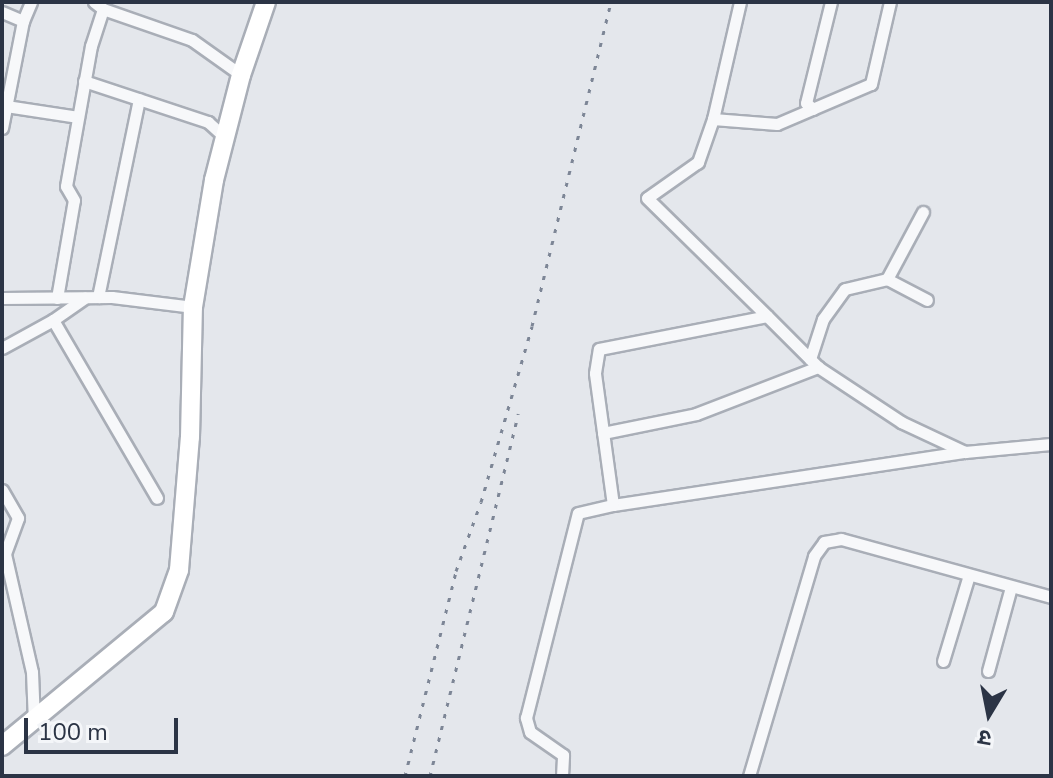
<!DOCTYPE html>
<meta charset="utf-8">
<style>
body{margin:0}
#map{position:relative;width:1053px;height:778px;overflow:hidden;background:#e4e7ec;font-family:"Nunito Sans","Noto Sans Devanagari",sans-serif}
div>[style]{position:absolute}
.roads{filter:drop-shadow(2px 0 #a9aeb7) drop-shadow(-2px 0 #a9aeb7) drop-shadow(0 2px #a9aeb7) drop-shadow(0 -2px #a9aeb7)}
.street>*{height:11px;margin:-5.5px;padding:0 5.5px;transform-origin:5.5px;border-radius:5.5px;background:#f7f8fa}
.primary>*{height:18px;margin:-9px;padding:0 9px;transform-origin:9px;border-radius:9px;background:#fff}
.rail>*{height:3px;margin-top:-1.5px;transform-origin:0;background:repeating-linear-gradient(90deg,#7d8696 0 4px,transparent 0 12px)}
span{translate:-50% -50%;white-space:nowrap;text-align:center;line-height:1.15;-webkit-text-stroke:7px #f4f6f9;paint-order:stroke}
.frame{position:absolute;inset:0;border:4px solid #2b3445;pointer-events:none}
.north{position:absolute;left:949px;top:674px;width:80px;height:80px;-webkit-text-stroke:6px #f4f6f9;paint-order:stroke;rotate:190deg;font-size:22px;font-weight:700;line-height:32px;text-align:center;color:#2b3445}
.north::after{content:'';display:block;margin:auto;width:28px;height:36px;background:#2b3445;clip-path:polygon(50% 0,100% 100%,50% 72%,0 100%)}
.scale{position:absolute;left:24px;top:718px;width:154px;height:36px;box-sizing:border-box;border:4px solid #2b3445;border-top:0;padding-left:10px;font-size:24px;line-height:28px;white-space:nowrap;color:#2b3445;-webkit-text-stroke:6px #f4f6f9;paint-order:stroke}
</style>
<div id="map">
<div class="roads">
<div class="street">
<div style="left:94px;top:2px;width:11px;rotate:38deg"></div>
<div style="left:103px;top:9px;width:94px;rotate:19.2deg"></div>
<div style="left:192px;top:40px;width:60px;rotate:35.5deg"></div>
<div style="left:740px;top:2px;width:120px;rotate:103deg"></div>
<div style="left:713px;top:119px;width:46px;rotate:109.2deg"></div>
<div style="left:698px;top:162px;width:62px;rotate:144.8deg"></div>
<div style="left:647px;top:198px;width:168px;rotate:44.5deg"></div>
<div style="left:2px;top:12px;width:23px;rotate:23deg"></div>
<div style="left:84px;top:81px;width:131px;rotate:18.3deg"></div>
<div style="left:208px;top:122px;width:24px;rotate:42deg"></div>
<div style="left:6px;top:106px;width:73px;rotate:8.7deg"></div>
<div style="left:813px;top:109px;width:9px;rotate:-139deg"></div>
<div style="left:806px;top:103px;width:104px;rotate:-76.1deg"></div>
<div style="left:713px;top:119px;width:64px;rotate:4.5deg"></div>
<div style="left:777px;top:124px;width:102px;rotate:-23.1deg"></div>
<div style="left:871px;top:84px;width:84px;rotate:-77deg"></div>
<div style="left:2px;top:128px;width:109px;rotate:-78.9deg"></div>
<div style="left:23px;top:21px;width:21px;rotate:-67deg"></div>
<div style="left:887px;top:279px;width:76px;rotate:-61.8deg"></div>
<div style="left:98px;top:297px;width:202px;rotate:-78.3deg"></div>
<div style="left:2px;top:298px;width:110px;rotate:-0.5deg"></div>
<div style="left:112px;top:297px;width:82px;rotate:7deg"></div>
<div style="left:57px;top:298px;width:99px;rotate:-80.2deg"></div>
<div style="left:74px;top:200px;width:16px;rotate:-120deg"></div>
<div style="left:66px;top:186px;width:142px;rotate:-79.9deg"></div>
<div style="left:91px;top:46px;width:39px;rotate:-72deg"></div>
<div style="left:53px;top:320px;width:206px;rotate:59.7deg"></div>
<div style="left:2px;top:348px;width:58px;rotate:-28.8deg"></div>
<div style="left:53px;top:320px;width:39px;rotate:-35deg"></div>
<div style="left:810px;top:359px;width:42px;rotate:-72deg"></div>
<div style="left:823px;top:319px;width:37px;rotate:-54deg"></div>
<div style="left:845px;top:289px;width:43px;rotate:-13.4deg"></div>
<div style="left:887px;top:279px;width:45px;rotate:27.7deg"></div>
<div style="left:603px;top:433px;width:95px;rotate:-11.5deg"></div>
<div style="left:696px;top:414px;width:131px;rotate:-21.1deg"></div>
<div style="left:2px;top:490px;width:32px;rotate:60deg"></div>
<div style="left:18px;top:518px;width:38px;rotate:110deg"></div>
<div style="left:5px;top:554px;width:121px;rotate:77.1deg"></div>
<div style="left:32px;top:672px;width:49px;rotate:87.7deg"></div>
<div style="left:613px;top:505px;width:356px;rotate:-8.6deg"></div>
<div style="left:965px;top:452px;width:86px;rotate:-5.3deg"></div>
<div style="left:943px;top:661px;width:90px;rotate:-73.2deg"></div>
<div style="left:988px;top:671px;width:87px;rotate:-74.7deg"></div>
<div style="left:562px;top:776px;width:21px;rotate:-87deg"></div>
<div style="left:563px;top:755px;width:40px;rotate:-145.1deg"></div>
<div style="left:530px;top:732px;width:15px;rotate:-106deg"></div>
<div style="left:526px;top:718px;width:211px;rotate:-75.8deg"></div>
<div style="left:578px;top:513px;width:36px;rotate:-13deg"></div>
<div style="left:613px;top:505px;width:133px;rotate:-97.8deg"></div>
<div style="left:595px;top:373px;width:24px;rotate:-81deg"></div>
<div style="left:599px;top:349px;width:171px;rotate:-11.1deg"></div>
<div style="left:767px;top:316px;width:72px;rotate:45deg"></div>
<div style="left:818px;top:367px;width:100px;rotate:33.5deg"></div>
<div style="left:901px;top:422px;width:71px;rotate:25.1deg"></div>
<div style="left:749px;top:776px;width:229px;rotate:-73.5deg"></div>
<div style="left:814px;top:556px;width:17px;rotate:-54deg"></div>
<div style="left:824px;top:542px;width:17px;rotate:-10deg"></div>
<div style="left:841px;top:539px;width:218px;rotate:15.4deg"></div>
</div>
<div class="primary">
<div style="left:2px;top:746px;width:210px;rotate:-39.6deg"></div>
<div style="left:164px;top:612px;width:45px;rotate:-70.3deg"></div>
<div style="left:179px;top:570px;width:133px;rotate:-85.3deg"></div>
<div style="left:190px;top:437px;width:130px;rotate:-88.7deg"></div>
<div style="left:193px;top:307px;width:129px;rotate:-80.6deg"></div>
<div style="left:214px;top:180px;width:108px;rotate:-75.6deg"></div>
<div style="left:241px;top:75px;width:77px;rotate:-71.1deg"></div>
</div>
</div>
<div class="rail">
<div style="left:405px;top:776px;width:211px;rotate:-76deg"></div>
<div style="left:456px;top:571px;width:73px;rotate:-70.1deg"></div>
<div style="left:481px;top:502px;width:183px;rotate:-73.8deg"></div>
<div style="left:532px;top:326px;width:333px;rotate:-76.3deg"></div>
<div style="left:430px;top:776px;width:373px;rotate:-76.3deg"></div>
</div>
<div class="frame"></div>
<div class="north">उ</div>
<div class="scale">100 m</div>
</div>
